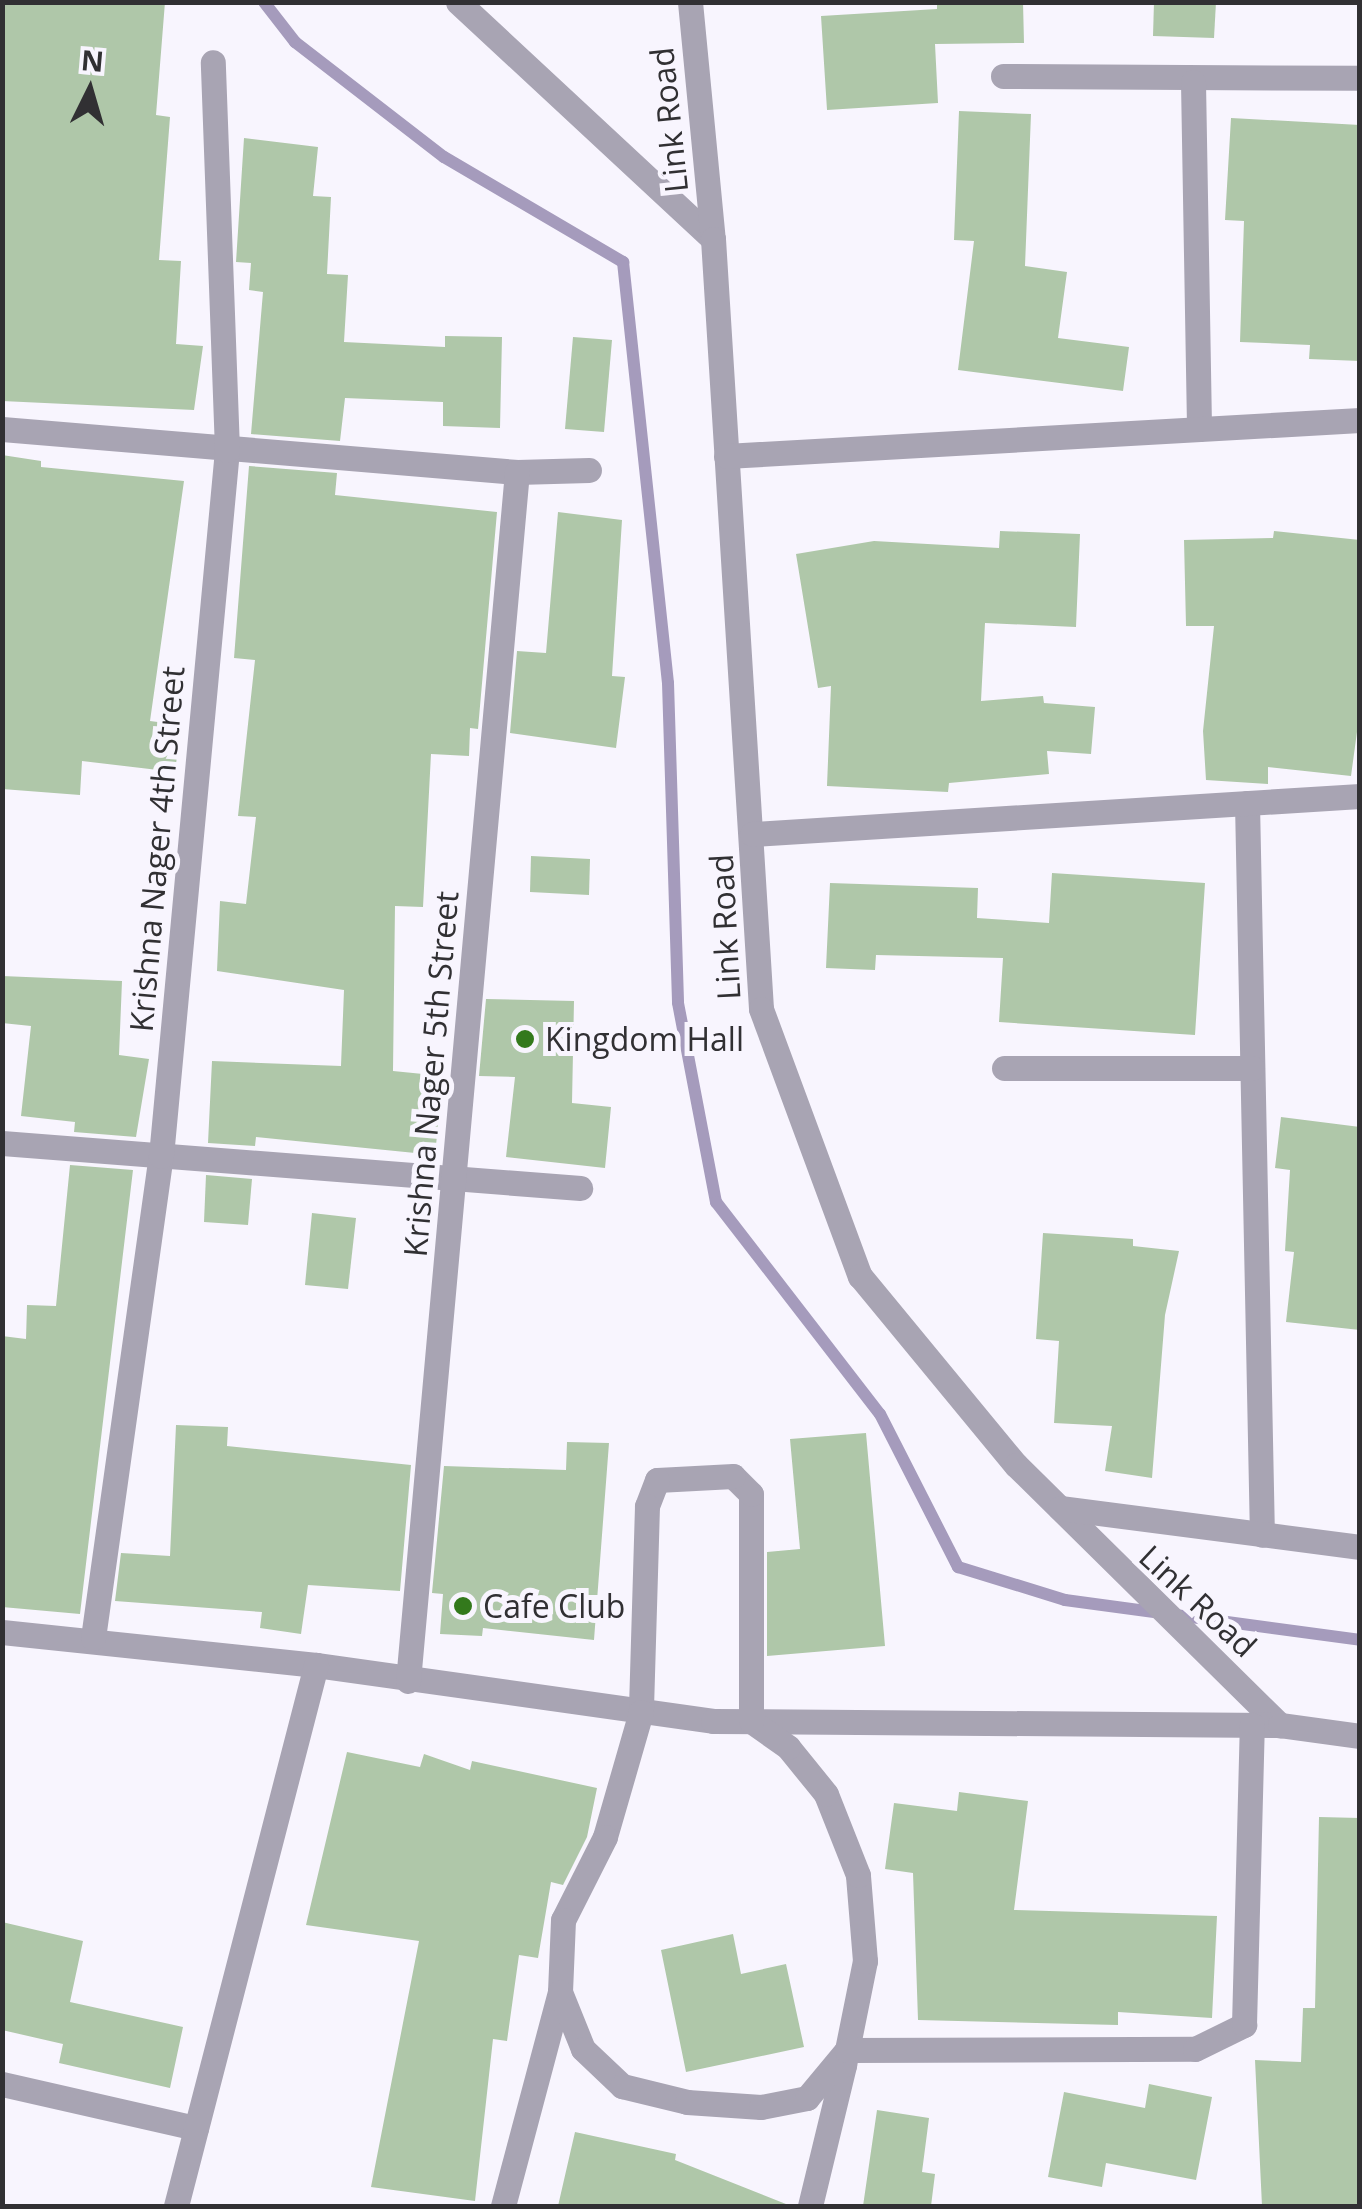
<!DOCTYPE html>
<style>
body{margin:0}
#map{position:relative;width:1362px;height:2209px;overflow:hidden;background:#f8f5fe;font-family:"Open Sans",sans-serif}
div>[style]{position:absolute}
.stream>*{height:12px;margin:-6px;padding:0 6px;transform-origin:6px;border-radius:6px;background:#a59bbc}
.building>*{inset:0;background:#afc7a9}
.minor>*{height:25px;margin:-12.5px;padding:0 12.5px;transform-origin:12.5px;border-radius:12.5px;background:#a8a4b3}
.dots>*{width:28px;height:28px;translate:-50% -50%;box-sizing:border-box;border:5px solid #f8f5fe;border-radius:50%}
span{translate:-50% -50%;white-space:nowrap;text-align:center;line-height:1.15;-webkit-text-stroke:10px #f8f5fe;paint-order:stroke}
.street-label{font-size:32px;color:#313033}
.poi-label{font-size:32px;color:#313033}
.left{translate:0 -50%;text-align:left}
.frame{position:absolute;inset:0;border:5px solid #313033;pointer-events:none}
.north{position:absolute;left:40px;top:40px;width:100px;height:100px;-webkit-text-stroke:8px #f8f5fe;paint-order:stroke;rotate:5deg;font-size:28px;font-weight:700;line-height:40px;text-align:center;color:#313033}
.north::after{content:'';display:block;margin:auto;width:35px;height:45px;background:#313033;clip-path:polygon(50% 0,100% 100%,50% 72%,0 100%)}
</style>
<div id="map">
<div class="stream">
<div style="left:264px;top:2px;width:51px;rotate:52.2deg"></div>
<div style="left:295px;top:42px;width:188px;rotate:37.7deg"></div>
<div style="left:444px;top:157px;width:208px;rotate:30.4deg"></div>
<div style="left:623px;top:262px;width:423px;rotate:83.9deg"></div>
<div style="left:668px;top:683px;width:320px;rotate:88.2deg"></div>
<div style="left:678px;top:1003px;width:203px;rotate:79.2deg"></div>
<div style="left:716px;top:1202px;width:268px;rotate:52.3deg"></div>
<div style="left:880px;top:1414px;width:172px;rotate:63deg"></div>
<div style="left:958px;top:1567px;width:112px;rotate:17.1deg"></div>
<div style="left:1065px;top:1600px;width:298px;rotate:7.7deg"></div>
</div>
<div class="building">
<div style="clip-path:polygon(2px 2px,165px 2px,156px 115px,170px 117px,159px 260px,181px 261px,176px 344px,203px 346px,194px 410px,2px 401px)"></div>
<div style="clip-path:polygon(937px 2px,1023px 2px,1024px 43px,935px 44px,938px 103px,827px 110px,821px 16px,937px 9px)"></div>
<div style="clip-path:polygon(1154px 2px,1216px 2px,1214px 38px,1153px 36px)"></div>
<div style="clip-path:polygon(959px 111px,1031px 114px,1025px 266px,1067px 272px,1058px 338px,1129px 347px,1123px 391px,958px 370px,974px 241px,954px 240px)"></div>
<div style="clip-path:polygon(1231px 118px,1360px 125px,1360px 361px,1309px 359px,1310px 345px,1240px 342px,1244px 221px,1225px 220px)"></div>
<div style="clip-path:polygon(244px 138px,318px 147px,313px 196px,331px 197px,327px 274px,348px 275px,344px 342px,445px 347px,445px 336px,502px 337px,500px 428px,443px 426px,443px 402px,345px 398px,340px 441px,251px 434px,263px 292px,249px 290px,251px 263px,236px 262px)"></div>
<div style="clip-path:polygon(573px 337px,612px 340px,604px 432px,565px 429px)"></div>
<div style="clip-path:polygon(2px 455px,41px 461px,41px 467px,184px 481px,150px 721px,181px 725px,175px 772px,82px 761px,80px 795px,2px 789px)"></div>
<div style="clip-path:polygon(249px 466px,337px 473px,335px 495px,497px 512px,478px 729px,470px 728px,469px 756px,431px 754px,423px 907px,395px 906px,393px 1071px,443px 1076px,435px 1155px,256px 1137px,255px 1146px,208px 1143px,212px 1061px,341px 1066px,344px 990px,217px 971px,220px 901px,246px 904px,256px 817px,238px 816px,255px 660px,234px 658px)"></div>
<div style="clip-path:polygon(558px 512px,622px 520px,612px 676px,625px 677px,616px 748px,510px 733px,517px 651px,546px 653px)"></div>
<div style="clip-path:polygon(1000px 531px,1080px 534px,1076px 627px,985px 623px,981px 701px,1043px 696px,1044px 703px,1095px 707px,1091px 754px,1047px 751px,1049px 774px,949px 783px,948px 792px,827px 786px,831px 686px,818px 688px,796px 554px,874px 541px,999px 548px)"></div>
<div style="clip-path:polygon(1274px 531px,1360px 540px,1360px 710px,1351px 776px,1268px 767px,1268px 784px,1206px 780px,1203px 731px,1214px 626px,1186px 626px,1184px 540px,1273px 538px)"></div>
<div style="clip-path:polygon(531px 856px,590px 859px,589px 895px,530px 892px)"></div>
<div style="clip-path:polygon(1052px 873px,1205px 883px,1195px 1035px,999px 1022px,1003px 958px,876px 955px,875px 970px,826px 968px,830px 883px,978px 888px,977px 918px,1049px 923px)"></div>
<div style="clip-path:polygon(2px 976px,122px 981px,119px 1055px,149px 1059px,136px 1137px,74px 1132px,75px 1122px,21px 1116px,31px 1026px,2px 1023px)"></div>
<div style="clip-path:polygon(486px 999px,574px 1001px,572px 1103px,611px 1107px,605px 1168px,506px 1157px,515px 1077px,479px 1076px)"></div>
<div style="clip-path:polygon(1281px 1117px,1360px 1127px,1360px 1330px,1286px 1322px,1294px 1252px,1285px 1251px,1290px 1170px,1275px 1168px)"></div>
<div style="clip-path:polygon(70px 1165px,133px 1170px,80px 1614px,2px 1607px,2px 1336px,26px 1339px,27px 1305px,56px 1306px)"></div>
<div style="clip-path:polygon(206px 1175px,252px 1179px,248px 1225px,204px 1222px)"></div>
<div style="clip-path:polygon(312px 1213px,356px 1218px,348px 1289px,305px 1285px)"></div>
<div style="clip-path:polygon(1043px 1233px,1133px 1239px,1133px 1246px,1179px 1251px,1165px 1315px,1152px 1478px,1105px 1471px,1112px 1426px,1054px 1423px,1059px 1341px,1036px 1339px)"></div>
<div style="clip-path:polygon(176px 1425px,228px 1427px,227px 1446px,411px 1465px,400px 1591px,308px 1585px,301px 1634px,260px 1628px,262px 1612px,115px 1601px,121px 1553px,170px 1556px)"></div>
<div style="clip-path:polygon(866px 1433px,885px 1646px,767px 1656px,767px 1552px,800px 1549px,790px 1439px)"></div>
<div style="clip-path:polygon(567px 1442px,609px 1443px,594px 1640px,483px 1628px,482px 1636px,440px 1634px,443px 1594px,432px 1593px,444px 1466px,566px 1470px)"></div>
<div style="clip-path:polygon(347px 1752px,420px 1767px,424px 1754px,470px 1770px,472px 1761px,597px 1788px,587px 1837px,563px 1885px,551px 1882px,538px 1958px,519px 1955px,507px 2041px,493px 2039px,475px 2201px,371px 2187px,419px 1941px,306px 1925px)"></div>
<div style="clip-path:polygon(959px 1792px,1028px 1801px,1014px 1910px,1217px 1916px,1212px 2018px,1118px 2012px,1118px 2025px,918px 2020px,913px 1873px,885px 1869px,894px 1803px,957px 1811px)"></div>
<div style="clip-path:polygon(1319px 1817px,1360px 1818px,1360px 2206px,1262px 2206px,1255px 2060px,1301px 2062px,1303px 2008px,1315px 2008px)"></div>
<div style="clip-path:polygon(2px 1922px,83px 1941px,70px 2002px,183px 2027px,170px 2088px,59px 2063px,63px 2044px,2px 2030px)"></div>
<div style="clip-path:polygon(733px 1934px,741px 1974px,786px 1964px,804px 2047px,686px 2072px,661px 1950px)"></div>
<div style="clip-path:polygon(1149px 2084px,1212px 2097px,1196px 2180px,1106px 2163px,1102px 2187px,1048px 2177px,1064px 2092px,1145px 2108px)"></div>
<div style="clip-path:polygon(877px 2110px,929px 2118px,922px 2172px,935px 2174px,931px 2206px,863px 2206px)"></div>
<div style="clip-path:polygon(575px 2132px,676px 2154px,675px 2160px,791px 2206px,558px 2206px)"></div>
</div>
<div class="minor">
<div style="left:458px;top:2px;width:348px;rotate:42.9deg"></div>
<div style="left:690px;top:2px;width:238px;rotate:84.5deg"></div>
<div style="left:713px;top:239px;width:771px;rotate:86.43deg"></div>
<div style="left:761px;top:1009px;width:285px;rotate:69.7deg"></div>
<div style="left:860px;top:1276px;width:245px;rotate:50.5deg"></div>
<div style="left:1016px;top:1465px;width:371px;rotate:44.6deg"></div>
<div style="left:1003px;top:76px;width:357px;rotate:0.3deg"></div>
<div style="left:1193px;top:82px;width:347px;rotate:89deg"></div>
<div style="left:2px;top:429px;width:517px;rotate:4.77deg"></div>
<div style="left:517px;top:472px;width:72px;rotate:-1.6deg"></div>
<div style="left:726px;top:456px;width:635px;rotate:-3.25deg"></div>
<div style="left:1247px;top:803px;width:732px;rotate:88.83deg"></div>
<div style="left:752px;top:834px;width:609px;rotate:-3.58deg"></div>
<div style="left:1004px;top:1068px;width:248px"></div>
<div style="left:2px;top:1143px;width:580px;rotate:4.45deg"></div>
<div style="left:1060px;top:1508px;width:303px;rotate:7.4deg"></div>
<div style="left:2px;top:1632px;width:316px;rotate:6deg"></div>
<div style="left:316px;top:1665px;width:401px;rotate:8deg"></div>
<div style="left:713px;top:1721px;width:567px;rotate:0.4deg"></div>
<div style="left:1280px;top:1725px;width:81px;rotate:7.8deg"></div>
<div style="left:93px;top:1638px;width:487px;rotate:-82deg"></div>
<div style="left:161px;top:1156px;width:709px;rotate:-84.66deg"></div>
<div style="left:227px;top:450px;width:388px;rotate:-92.1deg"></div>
<div style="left:408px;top:1681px;width:1214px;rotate:-84.85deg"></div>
<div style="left:2px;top:2084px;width:199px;rotate:12.8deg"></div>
<div style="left:176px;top:2206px;width:559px;rotate:-75.49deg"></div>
<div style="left:503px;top:2206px;width:221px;rotate:-75.1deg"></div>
<div style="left:810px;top:2206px;width:145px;rotate:-76.4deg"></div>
<div style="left:844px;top:2065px;width:15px;rotate:-79deg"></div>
<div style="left:847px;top:2050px;width:91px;rotate:-78.6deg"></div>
<div style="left:865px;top:1961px;width:86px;rotate:-94.7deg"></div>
<div style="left:858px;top:1875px;width:87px;rotate:-111.6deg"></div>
<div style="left:826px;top:1794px;width:60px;rotate:-129deg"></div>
<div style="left:788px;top:1747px;width:45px;rotate:-144.9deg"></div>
<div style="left:751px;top:1721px;width:227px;rotate:-90deg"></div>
<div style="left:751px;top:1494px;width:25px;rotate:-135deg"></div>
<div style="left:733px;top:1476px;width:76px;rotate:177deg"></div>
<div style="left:657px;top:1480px;width:28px;rotate:111deg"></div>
<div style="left:647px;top:1506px;width:206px;rotate:91.7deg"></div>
<div style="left:641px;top:1712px;width:130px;rotate:106.1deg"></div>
<div style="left:605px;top:1837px;width:93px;rotate:116.8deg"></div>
<div style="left:563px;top:1920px;width:72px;rotate:92.4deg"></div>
<div style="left:560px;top:1992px;width:61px;rotate:68deg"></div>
<div style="left:583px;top:2049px;width:54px;rotate:43.5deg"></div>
<div style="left:622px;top:2086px;width:67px;rotate:13.8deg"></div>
<div style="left:687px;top:2102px;width:74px;rotate:3.9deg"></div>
<div style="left:761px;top:2107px;width:47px;rotate:-11.1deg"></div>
<div style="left:807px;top:2098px;width:62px;rotate:-50.2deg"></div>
<div style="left:847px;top:2050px;width:348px;rotate:-0.2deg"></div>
<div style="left:1195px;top:2049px;width:55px;rotate:-26.1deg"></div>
<div style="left:1244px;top:2025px;width:300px;rotate:-88.5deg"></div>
</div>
<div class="dots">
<div style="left:525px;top:1039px;background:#33791c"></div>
<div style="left:463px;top:1606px;background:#33791c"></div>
</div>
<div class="street-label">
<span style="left:669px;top:120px;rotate:-96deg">Link Road</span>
<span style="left:157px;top:849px;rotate:-85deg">Krishna Nager 4th Street</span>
<span style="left:725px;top:927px;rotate:-93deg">Link Road</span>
<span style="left:431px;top:1074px;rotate:-85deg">Krishna Nager 5th Street</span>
<span style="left:1198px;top:1601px;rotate:43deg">Link Road</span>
</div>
<div class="poi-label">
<span class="left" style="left:545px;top:1039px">Kingdom Hall</span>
<span class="left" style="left:483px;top:1606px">Cafe Club</span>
</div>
<div class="frame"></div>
<div class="north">N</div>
</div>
